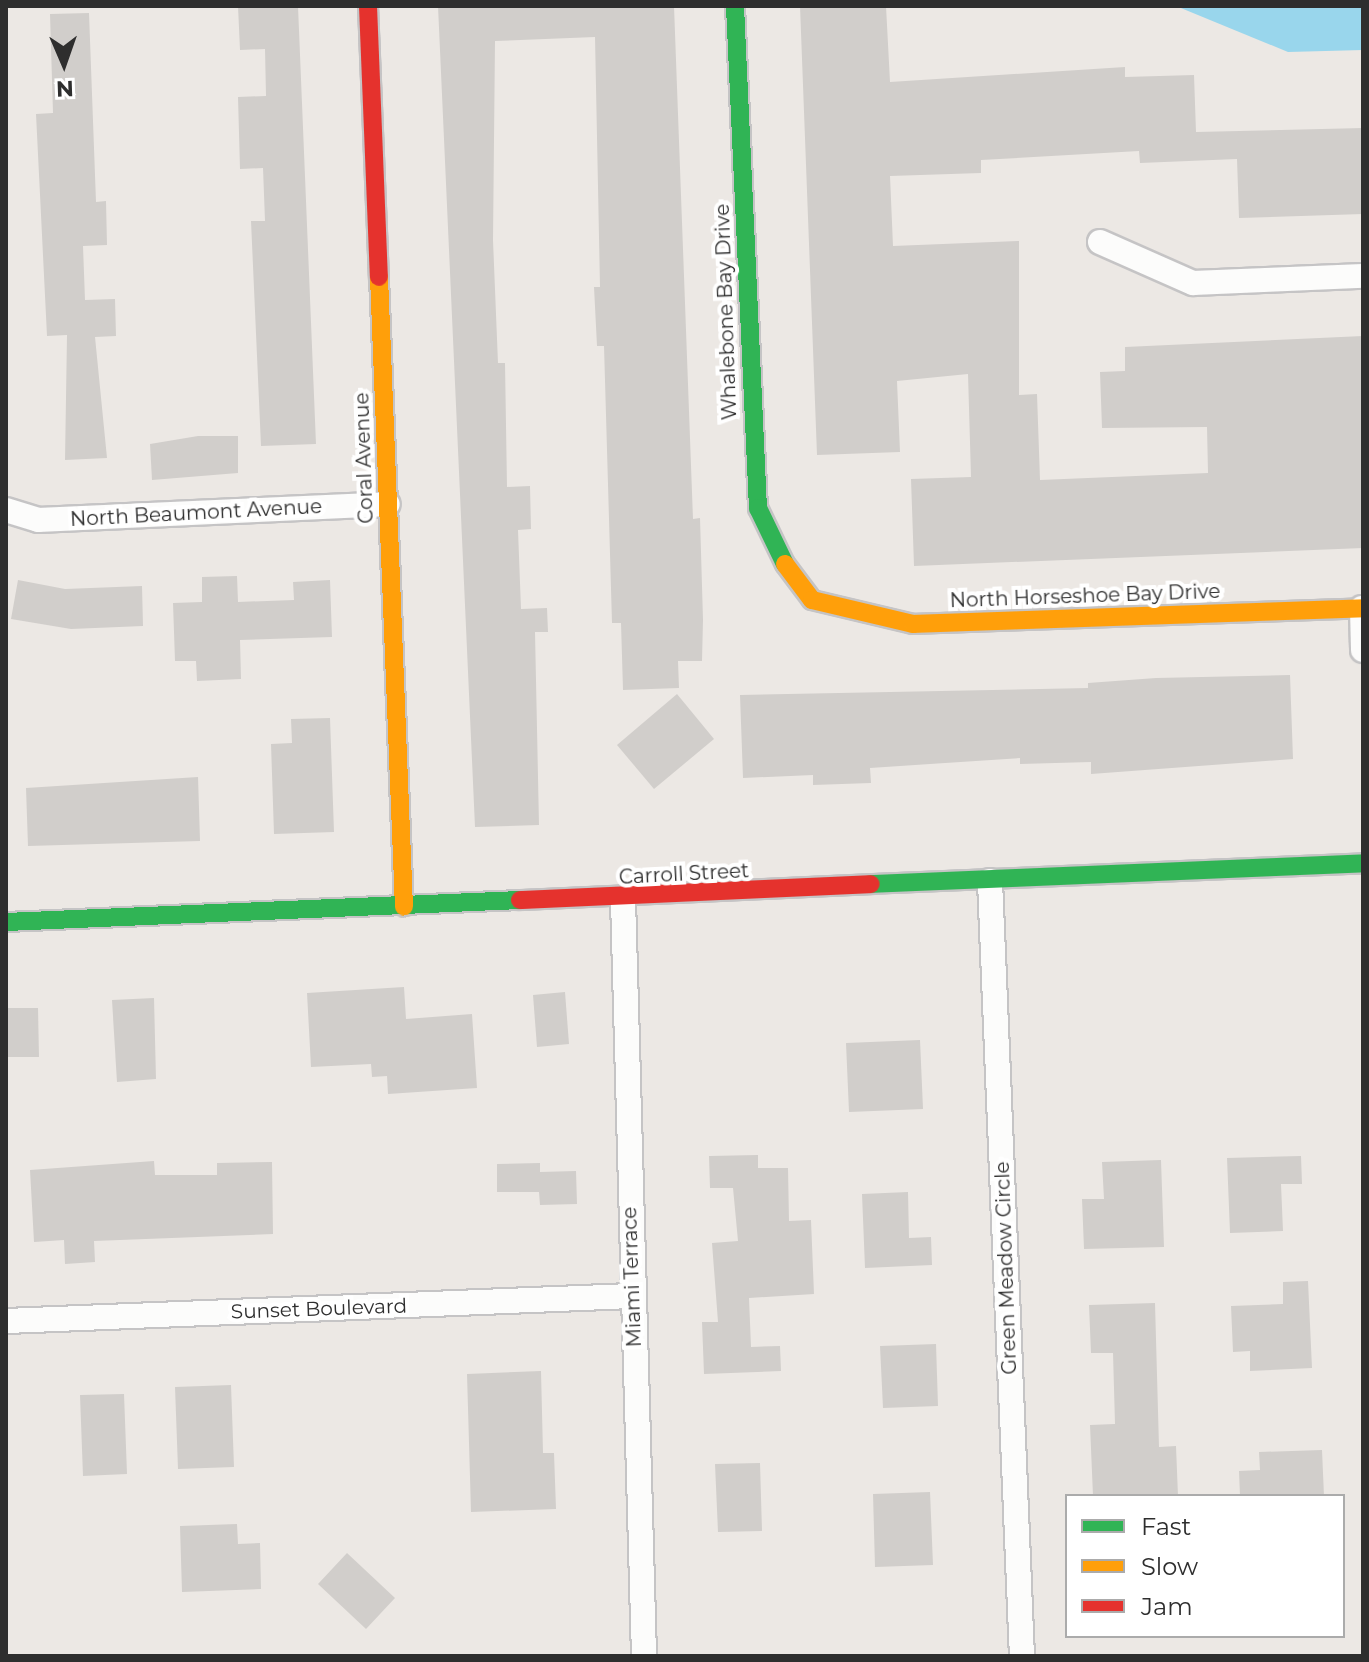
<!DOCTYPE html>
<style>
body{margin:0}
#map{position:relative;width:1369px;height:1662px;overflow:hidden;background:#ece8e4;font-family:Montserrat,sans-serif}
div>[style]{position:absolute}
.water>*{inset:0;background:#99d6ec}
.building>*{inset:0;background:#d1cecb}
.roads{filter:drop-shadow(2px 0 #c5c4c5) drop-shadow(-2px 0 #c5c4c5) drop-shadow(0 2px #c5c4c5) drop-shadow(0 -2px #c5c4c5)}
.street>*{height:24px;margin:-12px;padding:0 12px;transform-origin:12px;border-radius:12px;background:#fcfcfb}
.fast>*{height:18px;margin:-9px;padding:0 9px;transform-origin:9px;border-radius:9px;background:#30b455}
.slow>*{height:18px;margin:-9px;padding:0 9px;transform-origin:9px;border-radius:9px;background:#ff9f0a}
.jam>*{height:18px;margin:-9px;padding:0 9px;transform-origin:9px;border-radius:9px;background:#e5322d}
span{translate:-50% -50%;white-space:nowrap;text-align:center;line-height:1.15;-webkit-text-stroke:8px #fff;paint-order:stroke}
.street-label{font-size:20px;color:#2e2e2e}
.frame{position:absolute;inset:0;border:8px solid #2e2e2e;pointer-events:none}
.legend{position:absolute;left:1065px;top:1494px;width:280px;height:144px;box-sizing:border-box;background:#fff;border:2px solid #ababab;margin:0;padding:10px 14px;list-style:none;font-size:24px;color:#2e2e2e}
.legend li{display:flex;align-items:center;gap:16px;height:40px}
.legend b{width:40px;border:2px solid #ababab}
.north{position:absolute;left:24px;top:24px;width:80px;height:80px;-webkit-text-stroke:6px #fff;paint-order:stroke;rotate:178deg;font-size:22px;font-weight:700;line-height:32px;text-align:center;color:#2e2e2e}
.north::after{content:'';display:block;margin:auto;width:28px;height:36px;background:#2e2e2e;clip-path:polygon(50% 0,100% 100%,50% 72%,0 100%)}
</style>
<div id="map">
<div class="water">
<div style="clip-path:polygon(1176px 6px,1363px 6px,1363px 50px,1288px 52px)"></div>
</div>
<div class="building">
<div style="clip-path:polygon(238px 6px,298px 6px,316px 444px,261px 446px,251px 221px,265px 221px,263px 168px,240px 169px,238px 97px,266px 96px,265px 49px,240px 50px)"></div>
<div style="clip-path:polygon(438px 6px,674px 6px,693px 519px,700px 518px,703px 620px,702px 661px,678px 661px,679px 688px,623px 690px,621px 623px,612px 623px,604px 346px,597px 346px,594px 287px,600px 287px,595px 37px,495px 41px,493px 240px,498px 363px,505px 363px,507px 487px,530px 486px,531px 529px,518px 530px,521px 609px,547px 608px,548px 632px,535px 632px,539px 825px,475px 827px)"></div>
<div style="clip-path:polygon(800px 6px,886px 6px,890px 82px,1125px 67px,1125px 77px,1194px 75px,1196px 132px,1363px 128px,1363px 214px,1239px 218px,1237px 159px,1140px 163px,1139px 151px,981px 160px,981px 173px,890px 176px,893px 246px,1019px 241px,1019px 395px,1037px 394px,1040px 480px,1208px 473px,1207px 427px,1102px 428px,1100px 372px,1125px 371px,1125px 347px,1363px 336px,1363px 548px,914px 566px,911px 479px,971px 477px,968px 374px,897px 381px,900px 452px,817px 455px)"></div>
<div style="clip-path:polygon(89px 13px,96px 202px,106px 201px,107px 245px,83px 246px,85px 300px,115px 299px,116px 336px,95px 337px,107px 458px,65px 460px,67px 335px,47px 336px,36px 114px,53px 113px,50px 14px)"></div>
<div style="clip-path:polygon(198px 436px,238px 436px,238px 473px,152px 480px,150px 444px)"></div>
<div style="clip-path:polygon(237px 576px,238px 602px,294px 600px,293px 582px,330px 580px,332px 637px,240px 640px,241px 679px,197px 681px,196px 661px,175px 661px,173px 603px,202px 602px,202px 577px)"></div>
<div style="clip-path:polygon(18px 580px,65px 589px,142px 586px,143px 626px,71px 629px,11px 619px)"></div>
<div style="clip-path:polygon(1290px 675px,1293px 759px,1091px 774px,1091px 762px,1020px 764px,1020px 758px,870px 768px,871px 783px,813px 785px,813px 775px,743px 778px,740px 695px,1088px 688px,1088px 683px,1156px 678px)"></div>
<div style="clip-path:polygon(677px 694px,714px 739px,654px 789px,617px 745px)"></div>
<div style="clip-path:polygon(330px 718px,334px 832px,274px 834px,271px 744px,292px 743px,291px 719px)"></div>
<div style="clip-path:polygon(198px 777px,200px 841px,28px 846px,26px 788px)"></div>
<div style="clip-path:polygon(404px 987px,406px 1019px,472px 1014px,477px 1088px,388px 1094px,387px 1076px,372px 1077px,371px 1064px,311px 1067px,307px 993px)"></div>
<div style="clip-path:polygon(565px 992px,569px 1044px,537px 1047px,533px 995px)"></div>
<div style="clip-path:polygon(154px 998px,156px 1079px,117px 1082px,112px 1000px)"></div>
<div style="clip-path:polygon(6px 1008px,38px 1008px,39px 1057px,6px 1057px)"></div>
<div style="clip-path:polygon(920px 1040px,923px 1109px,849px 1112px,846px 1043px)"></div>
<div style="clip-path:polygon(758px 1155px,758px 1168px,788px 1168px,789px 1221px,811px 1220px,814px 1294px,749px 1298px,751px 1347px,780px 1346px,781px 1371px,704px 1374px,702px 1322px,718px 1322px,712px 1243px,738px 1241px,733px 1188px,710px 1188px,709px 1156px)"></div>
<div style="clip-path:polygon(1301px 1156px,1302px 1184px,1281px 1184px,1283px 1231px,1230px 1233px,1227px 1158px)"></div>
<div style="clip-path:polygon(1161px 1160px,1164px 1247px,1084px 1249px,1082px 1199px,1104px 1199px,1102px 1162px)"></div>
<div style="clip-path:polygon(154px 1161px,155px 1175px,217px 1175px,217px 1163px,272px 1162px,273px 1234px,94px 1241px,95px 1262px,65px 1264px,64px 1240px,34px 1242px,30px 1170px)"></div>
<div style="clip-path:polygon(540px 1163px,540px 1172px,576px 1171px,577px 1204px,540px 1205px,539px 1192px,497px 1192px,497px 1164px)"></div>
<div style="clip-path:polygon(908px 1192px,909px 1238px,931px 1237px,932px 1265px,865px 1268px,862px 1194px)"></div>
<div style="clip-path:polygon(1308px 1281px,1312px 1368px,1250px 1371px,1250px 1351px,1233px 1352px,1231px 1306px,1283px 1304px,1283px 1282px)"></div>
<div style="clip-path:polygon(1155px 1303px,1159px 1447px,1176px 1446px,1178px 1496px,1093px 1496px,1090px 1425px,1115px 1424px,1113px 1353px,1091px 1353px,1089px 1305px)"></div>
<div style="clip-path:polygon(936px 1344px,938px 1406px,883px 1408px,880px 1346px)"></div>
<div style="clip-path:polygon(541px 1371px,543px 1453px,554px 1453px,556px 1509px,471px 1512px,467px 1374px)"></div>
<div style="clip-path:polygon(231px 1385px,234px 1467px,178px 1469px,175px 1387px)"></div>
<div style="clip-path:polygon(124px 1394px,127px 1474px,83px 1476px,80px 1395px)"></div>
<div style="clip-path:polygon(1322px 1450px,1324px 1496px,1240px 1496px,1239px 1471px,1260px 1470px,1259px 1452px)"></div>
<div style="clip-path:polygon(760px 1463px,762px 1531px,718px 1532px,715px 1464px)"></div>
<div style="clip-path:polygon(930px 1492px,933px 1565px,875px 1567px,873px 1494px)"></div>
<div style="clip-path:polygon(237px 1524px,238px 1544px,260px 1543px,261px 1589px,182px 1592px,180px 1526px)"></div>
<div style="clip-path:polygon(347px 1553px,395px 1598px,366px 1629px,318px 1584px)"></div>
</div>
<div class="roads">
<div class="street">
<div style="left:1100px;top:242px;width:102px;rotate:23.8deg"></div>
<div style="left:1193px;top:283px;width:170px;rotate:-2.4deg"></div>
<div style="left:6px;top:510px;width:34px;rotate:17deg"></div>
<div style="left:38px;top:520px;width:350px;rotate:-2.6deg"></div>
<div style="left:1362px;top:608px;width:42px;rotate:88.6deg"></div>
<div style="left:990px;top:881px;width:776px;rotate:87.64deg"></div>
<div style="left:623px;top:899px;width:757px;rotate:88.41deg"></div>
<div style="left:6px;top:1321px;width:626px;rotate:-2.29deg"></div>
</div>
<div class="fast">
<div style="left:735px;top:6px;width:503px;rotate:87.38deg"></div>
<div style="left:758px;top:508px;width:62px;rotate:64.3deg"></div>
<div style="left:871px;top:884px;width:492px;rotate:-2.4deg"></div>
<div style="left:6px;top:922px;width:514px;rotate:-2.45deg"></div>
</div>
<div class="slow">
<div style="left:379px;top:277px;width:630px;rotate:87.73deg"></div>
<div style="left:785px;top:564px;width:45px;rotate:53.1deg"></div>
<div style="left:812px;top:600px;width:104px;rotate:13.4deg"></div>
<div style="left:913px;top:624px;width:450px;rotate:-2deg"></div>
</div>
<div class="jam">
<div style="left:368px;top:6px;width:271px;rotate:87.7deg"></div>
<div style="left:520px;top:900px;width:351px;rotate:-2.6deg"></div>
</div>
</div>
<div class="street-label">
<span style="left:726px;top:312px;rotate:-92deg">Whalebone Bay Drive</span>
<span style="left:364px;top:458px;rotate:-92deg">Coral Avenue</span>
<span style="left:196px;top:513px;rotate:-3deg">North Beaumont Avenue</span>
<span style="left:1085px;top:596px;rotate:-2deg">North Horseshoe Bay Drive</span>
<span style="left:684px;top:874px;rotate:-3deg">Carroll Street</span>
<span style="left:1006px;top:1268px;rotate:-92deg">Green Meadow Circle</span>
<span style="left:632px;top:1277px;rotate:-92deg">Miami Terrace</span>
<span style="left:319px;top:1309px;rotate:-2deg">Sunset Boulevard</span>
</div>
<div class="frame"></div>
<ul class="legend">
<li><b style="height:10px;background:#30b455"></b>Fast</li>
<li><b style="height:10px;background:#ff9f0a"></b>Slow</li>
<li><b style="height:10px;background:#e5322d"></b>Jam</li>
</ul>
<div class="north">N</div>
</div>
